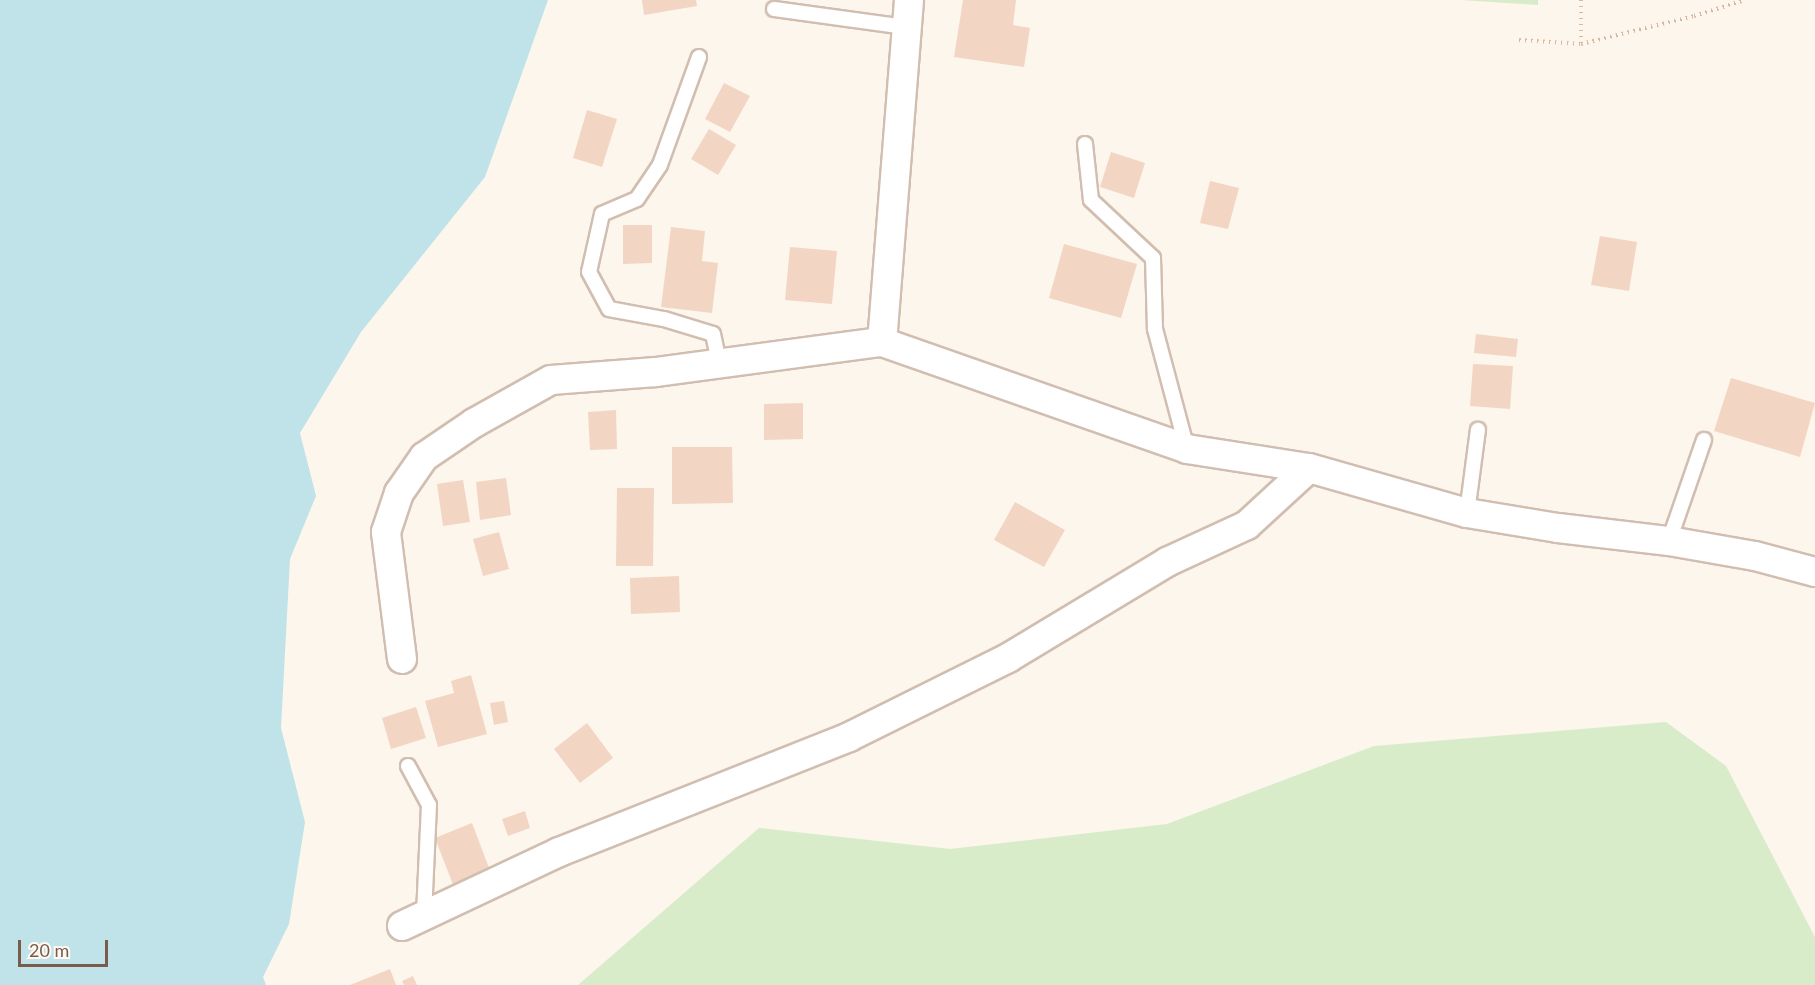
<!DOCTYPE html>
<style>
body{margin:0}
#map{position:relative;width:1815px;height:985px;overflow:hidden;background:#fdf6ec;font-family:Lato,sans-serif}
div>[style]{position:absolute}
.green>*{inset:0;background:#d8ecc9}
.water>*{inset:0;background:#bfe3e8}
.building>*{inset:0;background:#f3d5c3}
.path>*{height:4px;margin-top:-2px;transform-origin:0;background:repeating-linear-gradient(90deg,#d9b8a5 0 1.5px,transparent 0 6px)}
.roads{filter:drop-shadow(2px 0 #d1beb0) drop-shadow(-2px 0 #d1beb0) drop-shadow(0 2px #d1beb0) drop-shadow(0 -2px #d1beb0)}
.service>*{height:14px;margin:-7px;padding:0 7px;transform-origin:7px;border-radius:7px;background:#fff}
.minor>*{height:28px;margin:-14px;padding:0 14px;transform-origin:14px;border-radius:14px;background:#fff}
span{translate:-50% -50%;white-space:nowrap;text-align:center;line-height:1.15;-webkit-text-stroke:4.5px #fffaf3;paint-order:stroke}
.scale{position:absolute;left:18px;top:940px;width:90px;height:27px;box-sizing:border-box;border:3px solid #7a5c4d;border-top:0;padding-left:8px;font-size:18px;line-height:21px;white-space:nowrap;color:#7a5c4d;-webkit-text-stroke:4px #fffaf3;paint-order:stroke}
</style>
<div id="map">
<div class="green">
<div style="clip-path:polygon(1461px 0,1538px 0,1538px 5px)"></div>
<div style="clip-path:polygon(1666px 722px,1726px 766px,1815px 937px,1815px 985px,578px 985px,759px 828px,950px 849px,1167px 824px,1374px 746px)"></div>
</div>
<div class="water">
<div style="clip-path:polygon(0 0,548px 0,485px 177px,361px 332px,300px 433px,316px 496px,290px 559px,281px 728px,305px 822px,289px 924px,263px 977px,266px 985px,0 985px)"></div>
</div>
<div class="building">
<div style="clip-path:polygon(642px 0,696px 0,697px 6px,644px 15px)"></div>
<div style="clip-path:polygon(963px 0,1016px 0,1013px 25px,1030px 28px,1024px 67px,954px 57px)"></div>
<div style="clip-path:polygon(724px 83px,750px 96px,730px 132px,705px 119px)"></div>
<div style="clip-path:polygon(587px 110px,617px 119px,602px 167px,573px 158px)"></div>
<div style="clip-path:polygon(709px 129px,736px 145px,718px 175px,691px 159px)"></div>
<div style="clip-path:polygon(1111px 152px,1145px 163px,1134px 198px,1100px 187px)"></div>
<div style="clip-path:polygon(1210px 181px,1239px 188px,1228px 229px,1200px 223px)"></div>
<div style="clip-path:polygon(623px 225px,652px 225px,652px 263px,623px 264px)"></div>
<div style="clip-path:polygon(671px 227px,705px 231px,702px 261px,718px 263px,712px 313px,661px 307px)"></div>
<div style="clip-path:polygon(1600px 236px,1637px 242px,1629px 291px,1591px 285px)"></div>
<div style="clip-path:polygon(1064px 244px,1137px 264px,1121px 318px,1049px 298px)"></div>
<div style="clip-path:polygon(790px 247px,837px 251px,832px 304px,785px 300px)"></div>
<div style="clip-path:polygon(1476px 334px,1518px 339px,1516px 357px,1474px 353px)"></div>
<div style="clip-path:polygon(1473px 364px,1513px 366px,1510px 409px,1470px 406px)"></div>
<div style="clip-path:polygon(1731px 378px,1815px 403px,1800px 457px,1714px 431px)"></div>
<div style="clip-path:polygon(803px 403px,803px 439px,764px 440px,764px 404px)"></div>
<div style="clip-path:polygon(616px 410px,617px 449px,590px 450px,588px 412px)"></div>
<div style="clip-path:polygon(672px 447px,732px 447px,733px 503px,672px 504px)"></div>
<div style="clip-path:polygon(506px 478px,511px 515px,480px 520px,476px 482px)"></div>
<div style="clip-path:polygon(463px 480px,470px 522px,443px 526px,437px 484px)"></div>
<div style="clip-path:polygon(617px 488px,654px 488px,653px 566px,616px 566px)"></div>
<div style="clip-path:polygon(1015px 502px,1065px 530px,1044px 567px,994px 540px)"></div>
<div style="clip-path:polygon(499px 532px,509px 569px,483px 576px,473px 539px)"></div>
<div style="clip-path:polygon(679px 576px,680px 612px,631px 614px,630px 578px)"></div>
<div style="clip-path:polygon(471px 675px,487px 734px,438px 747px,425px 701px,454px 693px,451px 681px)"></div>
<div style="clip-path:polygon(504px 701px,508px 722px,494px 725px,490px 703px)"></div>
<div style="clip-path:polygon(416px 707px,426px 738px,391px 749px,382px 718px)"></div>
<div style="clip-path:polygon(587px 723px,613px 758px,580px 783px,554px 749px)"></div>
<div style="clip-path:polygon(525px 811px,530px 828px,508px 836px,502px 819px)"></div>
<div style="clip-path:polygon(472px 823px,494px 881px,457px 895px,435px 838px)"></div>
<div style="clip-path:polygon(390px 969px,396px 985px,350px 985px)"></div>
<div style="clip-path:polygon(413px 976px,417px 985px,404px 985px,402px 981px)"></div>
</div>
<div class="path">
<div style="left:1581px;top:0;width:44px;rotate:90deg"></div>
<div style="left:1519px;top:40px;width:62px;rotate:3.7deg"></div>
<div style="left:1581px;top:44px;width:116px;rotate:-13.9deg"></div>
<div style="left:1694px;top:16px;width:53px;rotate:-17.4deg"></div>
</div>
<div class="roads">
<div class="service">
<div style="left:774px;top:9px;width:133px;rotate:7.8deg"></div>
<div style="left:699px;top:57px;width:115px;rotate:109.9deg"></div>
<div style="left:660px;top:165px;width:41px;rotate:124.1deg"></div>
<div style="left:637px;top:199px;width:38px;rotate:157deg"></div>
<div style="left:602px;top:214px;width:59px;rotate:102.6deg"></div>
<div style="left:589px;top:272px;width:42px;rotate:61.6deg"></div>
<div style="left:609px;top:309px;width:56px;rotate:10.3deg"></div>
<div style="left:664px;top:319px;width:51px;rotate:17deg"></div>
<div style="left:713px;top:334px;width:30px;rotate:78deg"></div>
<div style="left:1085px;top:144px;width:56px;rotate:83.9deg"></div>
<div style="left:1091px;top:200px;width:85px;rotate:43.1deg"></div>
<div style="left:1153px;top:258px;width:71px;rotate:88.4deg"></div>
<div style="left:1155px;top:329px;width:124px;rotate:75.1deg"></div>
<div style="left:1467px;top:513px;width:84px;rotate:-82.5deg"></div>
<div style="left:1669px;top:541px;width:107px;rotate:-70.9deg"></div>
<div style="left:408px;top:766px;width:44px;rotate:61.7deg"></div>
<div style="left:429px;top:805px;width:111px;rotate:92.6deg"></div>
</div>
<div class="minor">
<div style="left:909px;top:0;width:343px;rotate:94.5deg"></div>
<div style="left:882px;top:342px;width:323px;rotate:19.3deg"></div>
<div style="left:1187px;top:449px;width:123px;rotate:8.9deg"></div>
<div style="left:1309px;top:468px;width:164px;rotate:15.9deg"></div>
<div style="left:1467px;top:513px;width:92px;rotate:9.4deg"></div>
<div style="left:1558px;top:528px;width:112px;rotate:6.7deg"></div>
<div style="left:1669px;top:541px;width:87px;rotate:9.9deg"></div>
<div style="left:1755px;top:556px;width:62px;rotate:14.9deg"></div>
<div style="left:402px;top:659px;width:128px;rotate:-97.2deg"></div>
<div style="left:386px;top:532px;width:41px;rotate:-71.6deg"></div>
<div style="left:399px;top:493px;width:44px;rotate:-55.2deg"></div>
<div style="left:424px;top:457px;width:60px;rotate:-34.2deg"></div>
<div style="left:474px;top:423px;width:88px;rotate:-29.2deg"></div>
<div style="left:551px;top:380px;width:105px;rotate:-4.4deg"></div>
<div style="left:656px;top:372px;width:228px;rotate:-7.6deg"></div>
<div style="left:402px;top:926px;width:174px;rotate:-25.2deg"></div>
<div style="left:559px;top:852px;width:312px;rotate:-21.6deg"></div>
<div style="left:849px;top:737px;width:178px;rotate:-26.4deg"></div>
<div style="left:1008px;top:658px;width:186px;rotate:-31.1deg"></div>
<div style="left:1167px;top:562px;width:88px;rotate:-24.8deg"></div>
<div style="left:1247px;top:525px;width:84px;rotate:-42.6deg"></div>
</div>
</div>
<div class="scale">20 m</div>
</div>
